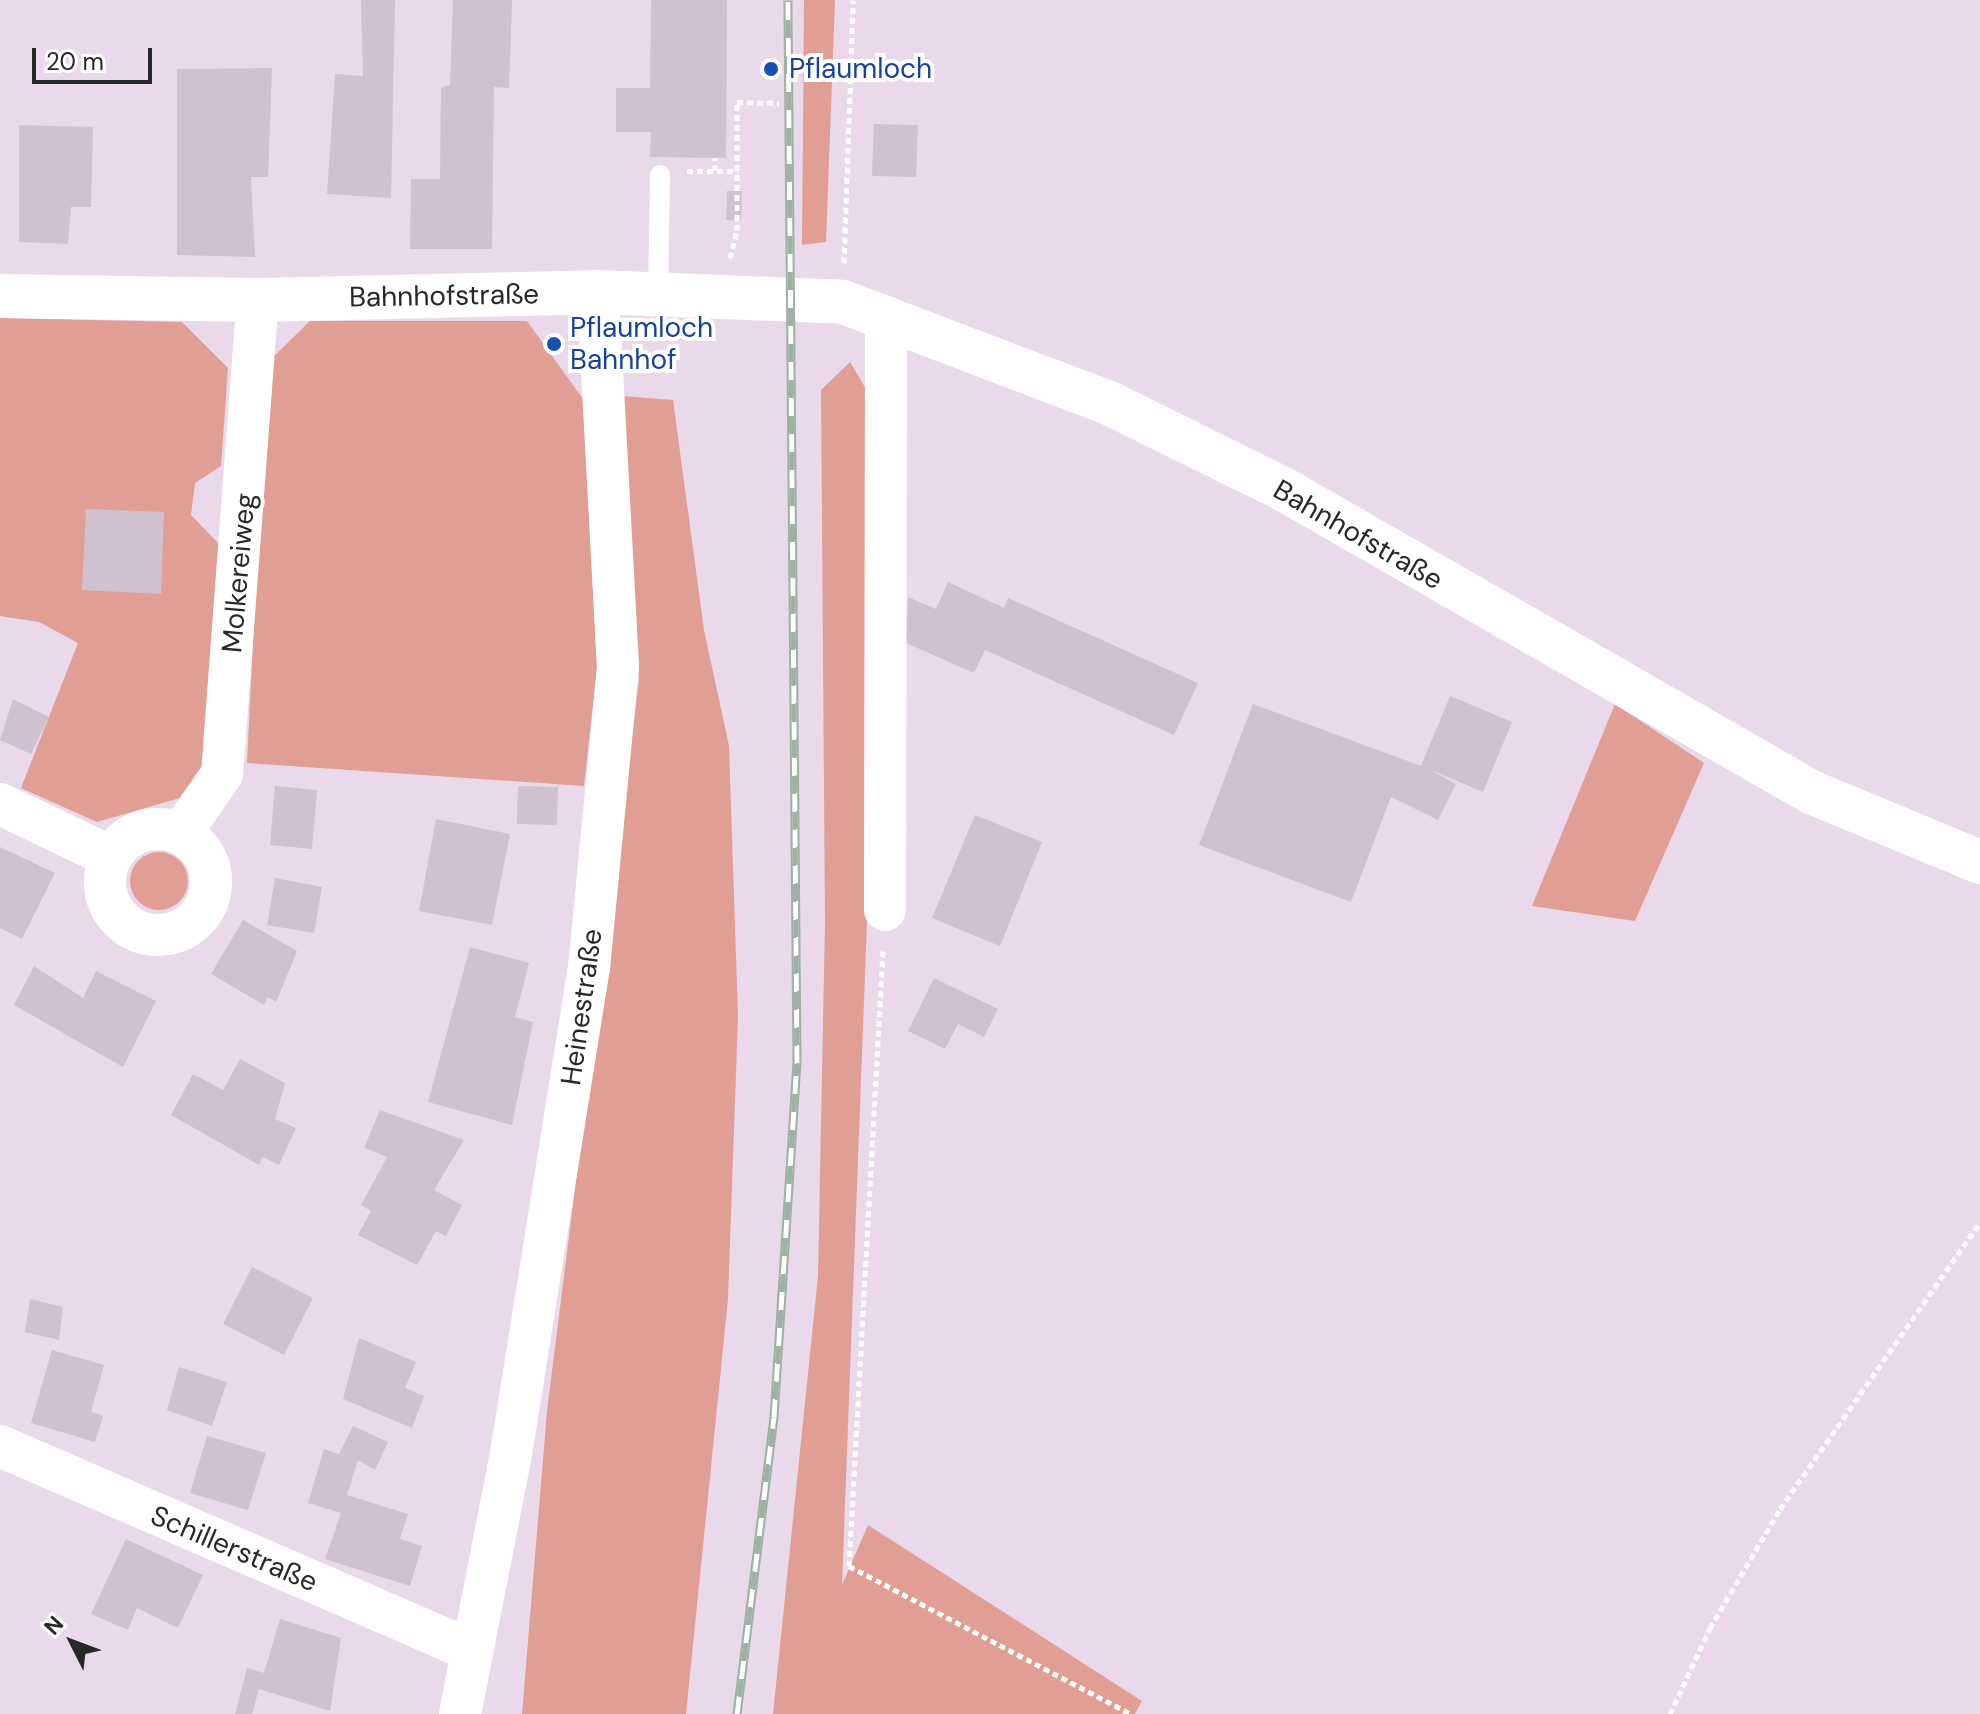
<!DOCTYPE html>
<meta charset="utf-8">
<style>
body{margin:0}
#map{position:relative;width:1980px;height:1714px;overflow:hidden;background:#ead9ea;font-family:"DM Sans",sans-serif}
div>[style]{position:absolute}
.green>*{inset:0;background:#e19e95}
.round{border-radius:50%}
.building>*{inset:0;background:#cfc2ce}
.path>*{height:5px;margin-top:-2.5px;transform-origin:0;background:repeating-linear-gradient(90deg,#fff 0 6px,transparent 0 10px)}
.service>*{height:20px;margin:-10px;padding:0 10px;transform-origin:10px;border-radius:10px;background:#fff}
.minor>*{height:42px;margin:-21px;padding:0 21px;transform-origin:21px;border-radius:21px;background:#fff}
.minor>.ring{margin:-21px;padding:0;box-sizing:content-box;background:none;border:42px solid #fff;border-radius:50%}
.tertiary>*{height:44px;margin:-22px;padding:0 22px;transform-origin:22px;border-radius:22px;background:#fff}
.rail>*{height:9px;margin-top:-4.5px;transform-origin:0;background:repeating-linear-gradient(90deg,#fff 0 18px,#9cb2a3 0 36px);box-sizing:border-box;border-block:2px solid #9cb2a3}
.dots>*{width:22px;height:22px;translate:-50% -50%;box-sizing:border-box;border:4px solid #fff;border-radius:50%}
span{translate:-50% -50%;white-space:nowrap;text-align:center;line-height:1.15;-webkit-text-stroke:8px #fff;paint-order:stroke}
.transit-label{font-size:28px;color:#164399}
.left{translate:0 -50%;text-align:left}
.street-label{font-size:28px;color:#282828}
.north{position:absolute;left:32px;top:1602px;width:80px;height:80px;-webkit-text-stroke:6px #fff;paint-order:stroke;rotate:312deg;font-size:22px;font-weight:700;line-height:32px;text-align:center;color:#282828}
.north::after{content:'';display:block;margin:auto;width:28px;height:36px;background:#282828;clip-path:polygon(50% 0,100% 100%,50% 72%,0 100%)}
.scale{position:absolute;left:32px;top:48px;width:120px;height:36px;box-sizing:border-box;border:4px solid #282828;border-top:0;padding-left:10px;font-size:24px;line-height:28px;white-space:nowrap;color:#282828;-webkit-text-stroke:6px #fff;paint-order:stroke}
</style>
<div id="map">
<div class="green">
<div style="clip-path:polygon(804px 0,835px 0,826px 242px,802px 245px)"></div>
<div style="clip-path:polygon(0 318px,182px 322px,228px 368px,221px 466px,195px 483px,191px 515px,221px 546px,202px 769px,180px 798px,97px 822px,21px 788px,78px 643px,39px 622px,0 616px)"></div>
<div style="clip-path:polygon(310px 321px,527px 321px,583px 399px,597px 669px,584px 786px,247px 763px,267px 363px)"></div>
<div style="clip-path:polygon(850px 362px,872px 399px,867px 921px,842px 1585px,868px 1525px,1142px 1701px,1135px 1714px,773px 1714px,818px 1276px,825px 923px,821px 390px)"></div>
<div style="clip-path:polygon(622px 396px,673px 400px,704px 630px,729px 746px,738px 1016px,728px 1299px,686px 1714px,522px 1714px,547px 1411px,639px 680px)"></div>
<div style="clip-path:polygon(1615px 704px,1704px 763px,1635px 921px,1532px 906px)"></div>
<div class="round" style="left:130px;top:852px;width:58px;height:58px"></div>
</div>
<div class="building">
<div style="clip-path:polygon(361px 0,395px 0,391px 198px,327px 194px,335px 74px,363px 76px)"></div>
<div style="clip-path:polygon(453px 0,512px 0,509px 88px,494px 87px,492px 249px,410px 249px,411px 179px,440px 179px,441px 87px,450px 85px)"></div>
<div style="clip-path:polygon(651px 0,727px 0,726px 158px,650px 157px,651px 132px,616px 132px,616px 88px,650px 88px)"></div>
<div style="clip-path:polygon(272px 68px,268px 177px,251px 177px,255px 257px,177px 255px,177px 69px)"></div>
<div style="clip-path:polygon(874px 124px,918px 125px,916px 177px,872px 176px)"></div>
<div style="clip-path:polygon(19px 125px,93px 127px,91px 207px,71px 207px,68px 244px,19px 242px)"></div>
<div style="clip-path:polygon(727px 191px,742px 191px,741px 221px,726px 220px)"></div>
<div style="clip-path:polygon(86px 509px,164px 512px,161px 594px,82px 590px)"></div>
<div style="clip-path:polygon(948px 582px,1004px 608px,1008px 598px,1198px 683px,1174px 735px,985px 650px,974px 673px,906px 643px,908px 597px,936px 609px)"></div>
<div style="clip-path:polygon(1450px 696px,1512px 722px,1483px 792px,1431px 770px,1456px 784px,1438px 820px,1391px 797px,1351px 902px,1199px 845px,1253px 704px,1421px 766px)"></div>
<div style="clip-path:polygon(13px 699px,49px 717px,31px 754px,0 740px)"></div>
<div style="clip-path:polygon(275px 786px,317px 790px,312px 849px,270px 845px)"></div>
<div style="clip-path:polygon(518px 786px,558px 787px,557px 825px,517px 824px)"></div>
<div style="clip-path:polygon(975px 815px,1042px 842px,1000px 946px,932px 918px)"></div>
<div style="clip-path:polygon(436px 819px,510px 834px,492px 925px,419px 911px)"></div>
<div style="clip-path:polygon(0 847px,55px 873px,22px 939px,0 928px)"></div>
<div style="clip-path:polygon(275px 878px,322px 887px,314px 933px,267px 925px)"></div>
<div style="clip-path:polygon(243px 920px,297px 951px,276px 1002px,268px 997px,264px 1005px,211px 974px)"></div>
<div style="clip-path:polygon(470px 947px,529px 963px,515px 1017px,533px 1022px,512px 1125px,428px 1102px)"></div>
<div style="clip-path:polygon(34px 966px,83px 998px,96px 971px,156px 1001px,123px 1067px,14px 1005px)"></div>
<div style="clip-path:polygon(934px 978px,998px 1009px,984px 1037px,958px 1024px,945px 1049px,908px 1031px)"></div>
<div style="clip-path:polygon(240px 1059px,285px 1083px,275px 1119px,296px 1128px,279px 1165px,263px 1157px,259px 1165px,171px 1115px,193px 1074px,223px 1090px)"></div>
<div style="clip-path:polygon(380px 1110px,464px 1140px,434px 1190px,462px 1205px,446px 1236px,436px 1231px,417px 1265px,358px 1235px,371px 1211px,361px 1205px,387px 1157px,364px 1148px)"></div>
<div style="clip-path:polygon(252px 1267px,313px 1298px,284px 1355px,223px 1324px)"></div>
<div style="clip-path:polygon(30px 1299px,63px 1307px,59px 1340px,25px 1332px)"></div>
<div style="clip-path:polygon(359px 1338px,416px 1362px,405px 1388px,424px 1396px,412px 1428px,343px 1399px)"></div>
<div style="clip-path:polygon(52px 1350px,104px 1365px,91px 1412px,103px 1416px,95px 1442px,31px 1423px)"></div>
<div style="clip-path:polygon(179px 1367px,227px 1382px,212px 1426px,167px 1410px)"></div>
<div style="clip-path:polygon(353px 1426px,388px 1442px,375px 1470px,358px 1460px,347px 1495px,408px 1514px,400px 1539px,422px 1546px,410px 1586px,325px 1559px,341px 1513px,308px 1503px,324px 1449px,339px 1454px)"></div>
<div style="clip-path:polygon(207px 1436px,266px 1453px,248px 1510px,190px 1493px)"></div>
<div style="clip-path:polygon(126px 1539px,203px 1575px,178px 1628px,137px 1608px,128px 1630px,91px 1614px)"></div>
<div style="clip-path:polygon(280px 1619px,341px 1638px,330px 1711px,259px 1689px,252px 1714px,235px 1714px,247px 1668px,264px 1673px)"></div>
</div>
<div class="path">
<div style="left:715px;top:170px;width:12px;rotate:-90deg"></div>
<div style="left:687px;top:171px;width:51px"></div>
<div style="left:730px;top:258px;width:29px;rotate:-76deg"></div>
<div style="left:737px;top:230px;width:128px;rotate:-90deg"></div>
<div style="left:737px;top:102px;width:42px;rotate:1.4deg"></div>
<div style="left:844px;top:263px;width:263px;rotate:-88deg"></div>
<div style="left:883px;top:951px;width:616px;rotate:93.16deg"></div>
<div style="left:849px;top:1566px;width:318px;rotate:27.7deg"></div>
<div style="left:1670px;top:1714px;width:95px;rotate:-65.1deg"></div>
<div style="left:1710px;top:1628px;width:138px;rotate:-59.5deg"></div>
<div style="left:1780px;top:1509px;width:350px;rotate:-55.1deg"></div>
</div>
<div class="service">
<div style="left:658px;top:295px;width:120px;rotate:-89deg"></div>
</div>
<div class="minor">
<div style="left:0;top:804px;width:123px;rotate:25.5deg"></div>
<div class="ring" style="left:105px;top:829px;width:64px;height:64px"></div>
<div style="left:181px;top:833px;width:72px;rotate:-55.2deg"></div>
<div style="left:222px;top:774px;width:475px;rotate:-85.7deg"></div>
<div style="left:885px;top:910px;width:593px;rotate:-89.9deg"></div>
<div style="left:0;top:1446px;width:512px;rotate:23.46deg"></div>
<div style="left:460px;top:1714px;width:265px;rotate:-78.9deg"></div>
<div style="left:511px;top:1454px;width:492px;rotate:-80.9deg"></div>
<div style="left:589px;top:968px;width:303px;rotate:-84.5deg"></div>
<div style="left:618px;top:666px;width:375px;rotate:-93.1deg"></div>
</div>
<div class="tertiary">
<div style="left:0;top:296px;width:258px;rotate:0.9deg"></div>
<div style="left:258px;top:300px;width:340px;rotate:-1.3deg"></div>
<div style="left:598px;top:292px;width:245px;rotate:2.3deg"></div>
<div style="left:843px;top:302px;width:287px;rotate:20.8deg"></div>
<div style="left:1111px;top:404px;width:194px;rotate:26.3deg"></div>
<div style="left:1285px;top:490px;width:607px;rotate:29.86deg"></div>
<div style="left:1811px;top:792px;width:183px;rotate:22.5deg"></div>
</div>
<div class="rail">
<div style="left:737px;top:1714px;width:299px;rotate:-82.9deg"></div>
<div style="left:774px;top:1417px;width:355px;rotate:-86.3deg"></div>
<div style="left:797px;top:1063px;width:1063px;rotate:-90.49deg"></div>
</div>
<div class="dots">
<div style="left:771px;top:69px;background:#1a4fb4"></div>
<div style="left:554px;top:344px;background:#1a4fb4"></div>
</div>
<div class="transit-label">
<span class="left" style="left:789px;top:69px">Pflaumloch</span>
<span class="left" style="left:570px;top:344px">Pflaumloch<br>Bahnhof</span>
</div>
<div class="street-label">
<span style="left:444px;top:296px;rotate:-1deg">Bahnhofstraße</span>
<span style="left:1358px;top:535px;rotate:30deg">Bahnhofstraße</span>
<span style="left:239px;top:573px;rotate:-85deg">Molkereiweg</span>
<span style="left:582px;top:1007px;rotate:-82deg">Heinestraße</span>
<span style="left:234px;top:1549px;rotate:23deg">Schillerstraße</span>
</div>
<div class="north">N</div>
<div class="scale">20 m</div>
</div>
